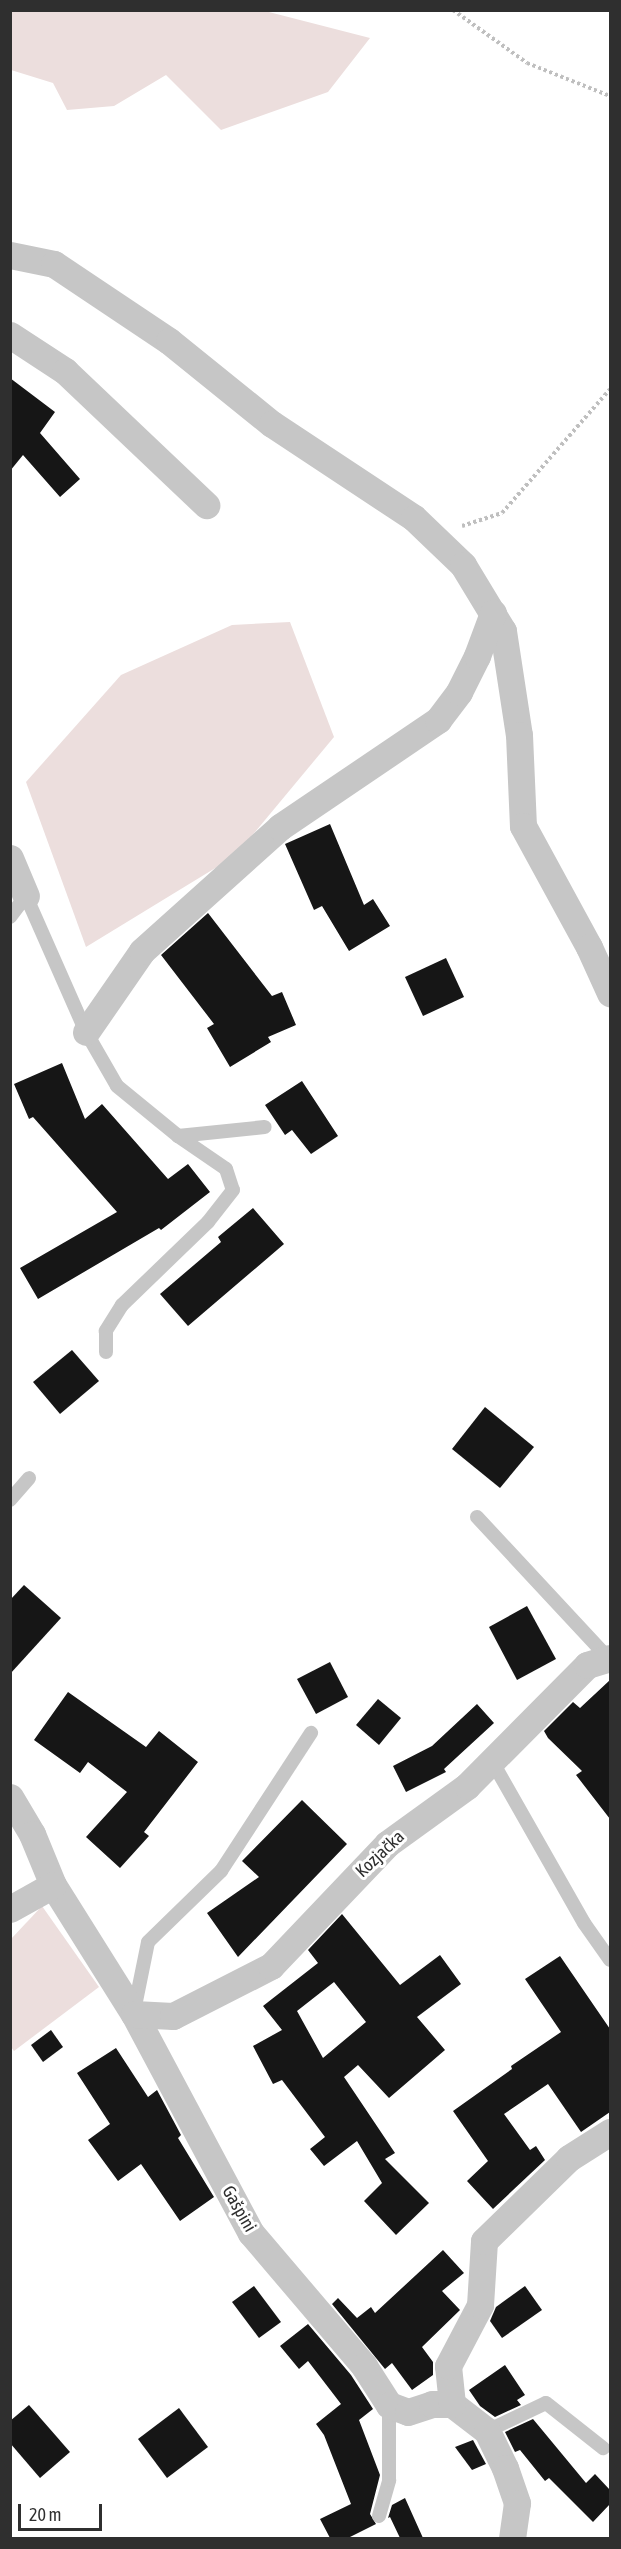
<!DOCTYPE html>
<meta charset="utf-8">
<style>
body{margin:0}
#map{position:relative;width:621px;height:2549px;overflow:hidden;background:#fff;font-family:"Asap Condensed",sans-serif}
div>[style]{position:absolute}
.green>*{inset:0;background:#ecdedd}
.building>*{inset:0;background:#161616}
.path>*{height:4px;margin-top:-2px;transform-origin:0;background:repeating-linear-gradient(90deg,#bfbfbf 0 3px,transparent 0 6px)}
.lane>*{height:14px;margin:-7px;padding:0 7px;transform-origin:7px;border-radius:7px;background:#c6c6c6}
.street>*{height:27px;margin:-13.5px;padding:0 13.5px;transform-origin:13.5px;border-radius:13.5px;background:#c6c6c6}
span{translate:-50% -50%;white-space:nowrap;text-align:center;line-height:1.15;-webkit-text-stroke:6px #fff;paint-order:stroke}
.street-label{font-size:18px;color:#2f2f2f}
.frame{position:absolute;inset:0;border:12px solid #2f2f2f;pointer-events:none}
.scale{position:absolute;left:18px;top:2504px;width:84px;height:27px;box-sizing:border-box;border:3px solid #2f2f2f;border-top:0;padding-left:8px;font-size:18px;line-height:21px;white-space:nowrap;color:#2f2f2f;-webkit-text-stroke:4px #fff;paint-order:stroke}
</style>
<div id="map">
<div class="green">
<div style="clip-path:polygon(11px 10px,265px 11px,370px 38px,328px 92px,221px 130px,166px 75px,114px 106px,67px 110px,53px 83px,11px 70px)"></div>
<div style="clip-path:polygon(290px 622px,334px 737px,235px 856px,86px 947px,26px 782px,121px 675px,232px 625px)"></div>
<div style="clip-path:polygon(42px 1906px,99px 1987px,14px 2051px,11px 2047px,11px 1939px)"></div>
</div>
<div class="building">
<div style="clip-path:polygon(10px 378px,55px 412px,40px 433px,80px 479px,60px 497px,23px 455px,10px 471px)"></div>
<div style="clip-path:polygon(330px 824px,364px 905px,373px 899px,390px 926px,349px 951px,322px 906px,314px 910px,285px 844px)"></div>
<div style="clip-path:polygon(208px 913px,272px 996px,282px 992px,296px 1025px,268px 1037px,271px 1042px,230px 1067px,207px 1028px,214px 1024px,161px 955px)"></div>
<div style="clip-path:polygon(446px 958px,464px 997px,423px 1016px,405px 977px)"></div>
<div style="clip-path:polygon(62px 1063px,85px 1119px,102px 1104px,168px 1179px,188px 1164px,210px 1192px,161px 1230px,159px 1228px,38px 1299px,20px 1268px,117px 1212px,33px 1117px,29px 1119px,14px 1084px)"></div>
<div style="clip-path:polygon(302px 1081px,338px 1136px,311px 1154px,292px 1130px,285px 1135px,265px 1105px)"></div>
<div style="clip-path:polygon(253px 1208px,284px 1244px,188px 1326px,160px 1294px,221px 1242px,218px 1237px)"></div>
<div style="clip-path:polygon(72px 1350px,99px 1381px,60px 1414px,33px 1382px)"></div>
<div style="clip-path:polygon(485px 1407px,534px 1447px,500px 1488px,452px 1449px)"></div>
<div style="clip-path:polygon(24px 1585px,61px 1618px,10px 1674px,10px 1600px)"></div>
<div style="clip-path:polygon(527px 1606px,556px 1659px,517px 1680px,489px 1627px)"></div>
<div style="clip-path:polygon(330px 1662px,348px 1697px,316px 1714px,297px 1679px)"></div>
<div style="clip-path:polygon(610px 1680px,610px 1819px,576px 1775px,582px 1771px,548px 1738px,544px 1731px,573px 1702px,580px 1708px)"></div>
<div style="clip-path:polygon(68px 1692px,146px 1747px,159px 1731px,198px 1762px,144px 1832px,149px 1836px,120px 1868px,86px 1837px,127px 1792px,88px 1762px,80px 1773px,34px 1740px)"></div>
<div style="clip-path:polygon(378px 1699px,401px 1718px,379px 1745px,356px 1725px)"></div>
<div style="clip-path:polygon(477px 1704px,494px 1723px,444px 1769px,446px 1772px,406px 1792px,393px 1766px,432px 1746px)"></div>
<div style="clip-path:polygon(302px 1800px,347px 1844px,238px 1957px,207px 1913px,259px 1877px,242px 1861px)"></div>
<div style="clip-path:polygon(evenodd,342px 1914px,400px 1985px,440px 1955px,461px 1984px,417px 2017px,445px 2050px,389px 2098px,358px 2065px,344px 2077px,395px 2153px,385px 2159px,429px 2203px,396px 2235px,364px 2201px,382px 2183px,357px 2141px,324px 2166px,310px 2149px,325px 2137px,282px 2080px,273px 2084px,253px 2046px,282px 2030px,263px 2006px,318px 1963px,308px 1950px,342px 1914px,334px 1982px,366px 2022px,323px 2058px,297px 2011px,334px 1982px)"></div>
<div style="clip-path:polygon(560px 1956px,610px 2029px,610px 2112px,581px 2132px,548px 2084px,504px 2114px,530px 2150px,536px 2146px,545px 2160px,493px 2209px,467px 2181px,488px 2161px,453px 2111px,512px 2069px,511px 2066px,561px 2032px,525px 1979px)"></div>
<div style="clip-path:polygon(51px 2030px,63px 2047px,43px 2062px,31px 2045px)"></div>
<div style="clip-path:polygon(116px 2048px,148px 2097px,157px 2090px,181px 2135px,178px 2138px,214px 2197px,180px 2221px,141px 2164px,118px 2181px,88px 2140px,110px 2124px,77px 2073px)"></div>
<div style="clip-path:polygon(443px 2250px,464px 2273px,442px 2291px,460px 2310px,422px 2347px,433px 2362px,433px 2375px,412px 2390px,392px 2363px,385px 2369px,332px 2304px,338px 2298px,357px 2318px,371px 2307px,375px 2313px)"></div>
<div style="clip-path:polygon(254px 2286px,281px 2322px,259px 2338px,232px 2302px)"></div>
<div style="clip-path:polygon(525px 2286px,542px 2310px,502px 2338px,490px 2321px,496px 2307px)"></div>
<div style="clip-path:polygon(308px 2324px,351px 2375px,373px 2409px,359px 2420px,380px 2475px,370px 2514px,376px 2524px,348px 2538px,330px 2538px,320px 2519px,351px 2504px,324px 2435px,316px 2424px,341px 2404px,308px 2361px,299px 2369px,280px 2346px)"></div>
<div style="clip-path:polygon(505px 2365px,525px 2395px,517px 2400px,521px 2405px,495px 2417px,480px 2406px,469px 2390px)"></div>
<div style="clip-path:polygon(29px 2405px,70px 2452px,40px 2478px,10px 2443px,10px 2421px)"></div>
<div style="clip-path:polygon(179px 2408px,208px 2447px,167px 2478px,138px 2439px)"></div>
<div style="clip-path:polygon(533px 2419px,586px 2483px,595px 2474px,610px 2490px,610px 2504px,593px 2522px,549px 2478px,545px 2481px,520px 2450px,515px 2452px,505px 2432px)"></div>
<div style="clip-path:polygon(473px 2440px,486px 2464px,472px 2470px,455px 2447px)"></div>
<div style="clip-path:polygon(405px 2498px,423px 2538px,400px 2538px,390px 2517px,388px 2518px,392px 2505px)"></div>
</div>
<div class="path">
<div style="left:453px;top:10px;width:91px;rotate:35.6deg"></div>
<div style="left:527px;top:63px;width:89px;rotate:21.7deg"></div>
<div style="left:462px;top:526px;width:42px;rotate:-18deg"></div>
<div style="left:502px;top:513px;width:164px;rotate:-48.9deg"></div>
</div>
<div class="lane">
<div style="left:26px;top:896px;width:149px;rotate:66.2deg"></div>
<div style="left:86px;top:1032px;width:62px;rotate:60.1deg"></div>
<div style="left:117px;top:1086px;width:79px;rotate:39.3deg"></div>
<div style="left:178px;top:1136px;width:58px;rotate:34.5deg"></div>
<div style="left:226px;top:1169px;width:22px;rotate:72deg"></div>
<div style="left:233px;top:1190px;width:41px;rotate:128deg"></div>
<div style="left:208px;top:1222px;width:120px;rotate:136deg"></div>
<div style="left:122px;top:1305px;width:31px;rotate:122deg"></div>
<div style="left:106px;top:1331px;width:21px;rotate:90deg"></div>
<div style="left:10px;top:917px;width:26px;rotate:-53deg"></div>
<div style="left:178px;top:1136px;width:87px;rotate:-5.9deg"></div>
<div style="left:10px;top:1500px;width:29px;rotate:-49deg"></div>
<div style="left:477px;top:1517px;width:195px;rotate:47.1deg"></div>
<div style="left:492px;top:1761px;width:186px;rotate:60.4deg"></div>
<div style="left:584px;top:1923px;width:45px;rotate:54.9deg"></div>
<div style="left:134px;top:2011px;width:70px;rotate:-78.5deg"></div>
<div style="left:148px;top:1942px;width:102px;rotate:-44.2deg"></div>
<div style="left:221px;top:1871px;width:165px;rotate:-56.9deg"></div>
<div style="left:487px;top:2431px;width:65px;rotate:-25.4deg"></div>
<div style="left:546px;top:2403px;width:73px;rotate:38.3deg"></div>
<div style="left:379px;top:2516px;width:37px;rotate:-74deg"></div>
<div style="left:389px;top:2480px;width:75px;rotate:-90deg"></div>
</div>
<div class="street">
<div style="left:10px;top:255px;width:45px;rotate:11.6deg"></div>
<div style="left:54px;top:264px;width:138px;rotate:33.8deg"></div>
<div style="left:169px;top:341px;width:132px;rotate:38.9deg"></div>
<div style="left:272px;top:424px;width:170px;rotate:33.5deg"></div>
<div style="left:414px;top:518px;width:68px;rotate:43.8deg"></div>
<div style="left:463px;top:565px;width:77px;rotate:58.8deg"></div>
<div style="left:503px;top:631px;width:105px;rotate:81.3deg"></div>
<div style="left:519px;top:735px;width:91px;rotate:87.5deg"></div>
<div style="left:523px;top:826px;width:138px;rotate:61.4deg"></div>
<div style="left:589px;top:947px;width:51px;rotate:65.5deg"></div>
<div style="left:10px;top:335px;width:66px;rotate:33.2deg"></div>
<div style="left:65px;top:371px;width:195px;rotate:43.5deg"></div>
<div style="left:10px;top:858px;width:41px;rotate:67.2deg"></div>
<div style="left:86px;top:1032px;width:98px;rotate:-55.3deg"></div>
<div style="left:142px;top:951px;width:186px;rotate:-41.9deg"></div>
<div style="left:280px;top:827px;width:191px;rotate:-34.1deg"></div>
<div style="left:438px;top:720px;width:35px;rotate:-53deg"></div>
<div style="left:459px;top:692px;width:40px;rotate:-63.4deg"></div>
<div style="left:477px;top:656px;width:46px;rotate:-69.6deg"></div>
<div style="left:10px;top:1797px;width:43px;rotate:59.3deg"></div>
<div style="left:32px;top:1834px;width:55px;rotate:67.6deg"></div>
<div style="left:53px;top:1885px;width:152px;rotate:57.9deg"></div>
<div style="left:134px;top:2014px;width:248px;rotate:61.9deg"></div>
<div style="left:251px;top:2233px;width:175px;rotate:49.6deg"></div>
<div style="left:364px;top:2366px;width:46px;rotate:57.3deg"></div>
<div style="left:389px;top:2405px;width:20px;rotate:20deg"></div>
<div style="left:408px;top:2412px;width:25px;rotate:-18deg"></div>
<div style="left:432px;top:2404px;width:20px"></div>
<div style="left:452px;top:2404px;width:44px;rotate:37.6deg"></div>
<div style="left:487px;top:2431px;width:41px;rotate:64.1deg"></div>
<div style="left:505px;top:2468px;width:37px;rotate:71deg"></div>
<div style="left:517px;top:2503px;width:35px;rotate:98deg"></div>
<div style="left:10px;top:1909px;width:49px;rotate:-29.2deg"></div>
<div style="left:134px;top:2014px;width:39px;rotate:3deg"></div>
<div style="left:173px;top:2016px;width:110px;rotate:-27deg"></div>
<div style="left:271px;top:1966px;width:168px;rotate:-46.4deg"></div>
<div style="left:387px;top:1844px;width:99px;rotate:-35.9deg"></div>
<div style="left:467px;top:1786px;width:170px;rotate:-45.2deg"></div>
<div style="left:587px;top:1665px;width:24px;rotate:-17deg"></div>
<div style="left:452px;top:2404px;width:38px;rotate:-96deg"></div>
<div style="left:448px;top:2366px;width:69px;rotate:-62.3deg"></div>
<div style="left:480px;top:2305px;width:64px;rotate:-86.4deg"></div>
<div style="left:484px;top:2241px;width:119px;rotate:-44.3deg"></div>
<div style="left:569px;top:2158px;width:49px;rotate:-32.4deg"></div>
</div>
<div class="street-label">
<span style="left:380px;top:1854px;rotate:-43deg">Kozjačka</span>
<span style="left:239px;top:2209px;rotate:60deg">Gašpini</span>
</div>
<div class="frame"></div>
<div class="scale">20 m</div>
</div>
